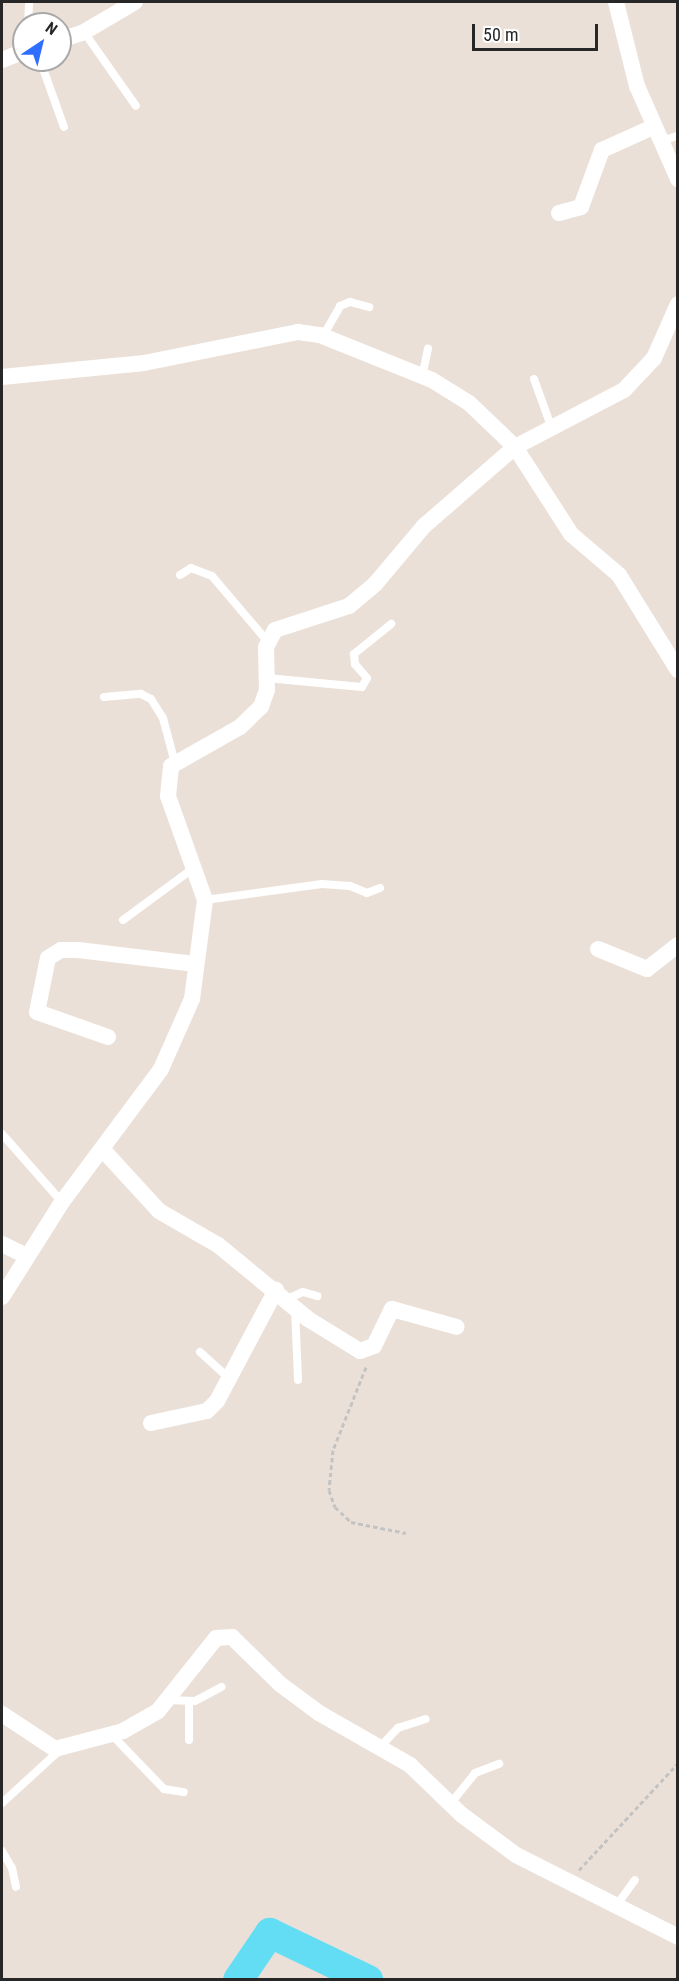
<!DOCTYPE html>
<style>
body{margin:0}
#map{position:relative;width:679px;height:1981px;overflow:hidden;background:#ebe0d7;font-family:"Roboto Condensed",sans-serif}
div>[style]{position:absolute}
.river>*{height:30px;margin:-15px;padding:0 15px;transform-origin:15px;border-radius:15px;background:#63ddf4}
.path>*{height:3px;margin-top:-1.5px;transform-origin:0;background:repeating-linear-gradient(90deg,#c3c3c3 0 4.5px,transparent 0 7.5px)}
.lane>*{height:8px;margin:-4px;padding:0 4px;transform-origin:4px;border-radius:4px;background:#fff}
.street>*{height:16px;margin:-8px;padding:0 8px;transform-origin:8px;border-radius:8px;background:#fff}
span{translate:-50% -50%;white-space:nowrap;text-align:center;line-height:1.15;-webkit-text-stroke:4.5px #fff;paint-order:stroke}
.frame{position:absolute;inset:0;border:3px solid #272727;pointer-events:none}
.north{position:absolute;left:12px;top:12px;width:60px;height:60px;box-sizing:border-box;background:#fff;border:2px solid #a9a9a9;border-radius:50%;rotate:35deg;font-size:16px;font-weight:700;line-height:24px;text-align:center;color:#272727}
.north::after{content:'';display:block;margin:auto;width:21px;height:27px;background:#306eff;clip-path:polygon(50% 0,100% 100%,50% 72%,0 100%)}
.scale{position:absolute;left:472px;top:24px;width:126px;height:27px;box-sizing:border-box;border:3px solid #272727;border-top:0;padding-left:8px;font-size:18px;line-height:21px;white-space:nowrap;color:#272727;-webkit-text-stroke:4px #fff;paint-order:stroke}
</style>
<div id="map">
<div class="river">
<div style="left:238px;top:1980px;width:57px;rotate:-55.8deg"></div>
<div style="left:270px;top:1933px;width:109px;rotate:25.6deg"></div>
</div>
<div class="path">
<div style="left:366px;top:1367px;width:89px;rotate:111.7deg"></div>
<div style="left:333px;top:1450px;width:40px;rotate:95.7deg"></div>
<div style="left:329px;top:1490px;width:18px;rotate:71deg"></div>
<div style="left:335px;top:1507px;width:22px;rotate:43deg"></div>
<div style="left:351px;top:1522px;width:56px;rotate:11.3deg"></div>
<div style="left:579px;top:1870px;width:146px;rotate:-47.2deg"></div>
</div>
<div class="lane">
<div style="left:28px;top:24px;width:22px;rotate:-87deg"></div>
<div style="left:84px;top:32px;width:90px;rotate:54.9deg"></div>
<div style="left:40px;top:60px;width:71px;rotate:70.3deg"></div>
<div style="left:660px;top:141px;width:19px;rotate:-16deg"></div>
<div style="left:323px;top:336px;width:34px;rotate:-60deg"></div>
<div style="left:340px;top:306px;width:11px;rotate:-22deg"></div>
<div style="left:350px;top:302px;width:20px;rotate:15deg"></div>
<div style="left:422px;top:377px;width:29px;rotate:-78deg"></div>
<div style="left:534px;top:379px;width:50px;rotate:70.1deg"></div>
<div style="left:180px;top:575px;width:13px;rotate:-32deg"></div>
<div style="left:191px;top:568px;width:22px;rotate:21deg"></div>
<div style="left:212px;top:576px;width:87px;rotate:49.7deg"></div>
<div style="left:267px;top:678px;width:95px;rotate:5.4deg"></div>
<div style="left:362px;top:687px;width:10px;rotate:-61deg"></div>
<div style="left:367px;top:678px;width:18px;rotate:-131deg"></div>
<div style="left:355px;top:664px;width:10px;rotate:-96deg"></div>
<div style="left:354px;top:654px;width:48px;rotate:-39deg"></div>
<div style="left:104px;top:697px;width:37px;rotate:-5deg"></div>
<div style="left:141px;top:694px;width:11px;rotate:27deg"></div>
<div style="left:151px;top:699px;width:22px;rotate:58deg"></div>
<div style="left:163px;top:718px;width:47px;rotate:75.1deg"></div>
<div style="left:205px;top:900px;width:118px;rotate:-7.8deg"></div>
<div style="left:322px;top:884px;width:28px;rotate:4deg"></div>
<div style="left:350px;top:886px;width:18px;rotate:22deg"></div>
<div style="left:367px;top:893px;width:14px;rotate:-21deg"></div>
<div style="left:123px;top:920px;width:89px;rotate:-36.4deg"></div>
<div style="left:2px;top:1134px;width:91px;rotate:48.6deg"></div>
<div style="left:287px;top:1299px;width:17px;rotate:-24deg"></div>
<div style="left:303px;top:1292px;width:15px;rotate:16deg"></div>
<div style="left:295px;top:1308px;width:72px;rotate:87.6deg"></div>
<div style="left:200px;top:1352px;width:42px;rotate:42.1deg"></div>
<div style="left:167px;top:1700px;width:28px;rotate:2deg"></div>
<div style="left:195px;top:1701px;width:30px;rotate:-28deg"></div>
<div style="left:189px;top:1702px;width:38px;rotate:90deg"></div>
<div style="left:112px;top:1735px;width:75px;rotate:46.1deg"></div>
<div style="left:164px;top:1789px;width:20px;rotate:9deg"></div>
<div style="left:381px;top:1746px;width:25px;rotate:-47deg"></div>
<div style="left:398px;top:1728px;width:29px;rotate:-18deg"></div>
<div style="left:2px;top:1803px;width:77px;rotate:-42.4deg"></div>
<div style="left:451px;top:1803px;width:38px;rotate:-51deg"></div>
<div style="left:475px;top:1773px;width:26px;rotate:-21deg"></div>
<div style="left:2px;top:1851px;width:20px;rotate:60deg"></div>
<div style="left:12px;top:1868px;width:19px;rotate:78deg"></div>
<div style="left:616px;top:1906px;width:32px;rotate:-54deg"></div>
</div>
<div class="street">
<div style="left:616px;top:2px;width:87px;rotate:76deg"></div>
<div style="left:637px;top:86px;width:102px;rotate:66.2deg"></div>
<div style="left:60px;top:40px;width:25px;rotate:-18deg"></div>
<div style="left:84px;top:32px;width:59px;rotate:-30.5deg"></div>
<div style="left:2px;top:60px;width:24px;rotate:-22deg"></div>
<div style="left:559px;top:213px;width:23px;rotate:-15deg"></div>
<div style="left:581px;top:207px;width:61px;rotate:-69.8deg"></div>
<div style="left:602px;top:150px;width:56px;rotate:-24.3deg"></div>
<div style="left:2px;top:377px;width:143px;rotate:-5.6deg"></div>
<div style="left:144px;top:363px;width:157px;rotate:-11.4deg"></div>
<div style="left:298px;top:332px;width:22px;rotate:8deg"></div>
<div style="left:320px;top:335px;width:121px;rotate:21.9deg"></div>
<div style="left:432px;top:380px;width:44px;rotate:31.9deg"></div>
<div style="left:469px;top:403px;width:64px;rotate:43.7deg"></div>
<div style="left:515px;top:447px;width:103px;rotate:57.2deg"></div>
<div style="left:571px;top:534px;width:63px;rotate:40.5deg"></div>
<div style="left:619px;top:575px;width:112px;rotate:58.2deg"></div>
<div style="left:598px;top:949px;width:53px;rotate:22.2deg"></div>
<div style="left:647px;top:969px;width:39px;rotate:-38deg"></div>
<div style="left:108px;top:1037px;width:75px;rotate:-160.6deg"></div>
<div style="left:37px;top:1012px;width:55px;rotate:-78.5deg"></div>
<div style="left:48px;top:958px;width:15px;rotate:-32deg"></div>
<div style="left:61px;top:950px;width:17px"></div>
<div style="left:78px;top:950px;width:119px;rotate:6.8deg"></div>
<div style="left:104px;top:1151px;width:81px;rotate:47.5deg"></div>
<div style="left:159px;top:1211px;width:68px;rotate:30deg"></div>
<div style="left:218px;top:1245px;width:117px;rotate:39.4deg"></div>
<div style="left:308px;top:1319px;width:61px;rotate:31.6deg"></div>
<div style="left:360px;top:1351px;width:15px;rotate:-20deg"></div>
<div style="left:374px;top:1346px;width:41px;rotate:-64.1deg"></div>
<div style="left:392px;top:1309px;width:67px;rotate:15.5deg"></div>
<div style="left:2px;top:1244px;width:28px;rotate:26deg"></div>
<div style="left:2px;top:1297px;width:112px;rotate:-57.7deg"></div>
<div style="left:62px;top:1202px;width:166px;rotate:-53.3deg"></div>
<div style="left:161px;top:1069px;width:77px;rotate:-66.1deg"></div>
<div style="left:192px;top:999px;width:100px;rotate:-82.5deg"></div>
<div style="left:205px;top:900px;width:110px;rotate:-109.6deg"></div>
<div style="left:168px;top:796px;width:30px;rotate:-84deg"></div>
<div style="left:171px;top:766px;width:79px;rotate:-29.5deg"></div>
<div style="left:240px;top:727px;width:29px;rotate:-44deg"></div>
<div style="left:261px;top:707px;width:18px;rotate:-71deg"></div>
<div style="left:267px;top:690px;width:43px;rotate:-91.3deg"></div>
<div style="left:266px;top:647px;width:19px;rotate:-62deg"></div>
<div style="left:275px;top:630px;width:78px;rotate:-18deg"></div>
<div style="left:349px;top:606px;width:35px;rotate:-40deg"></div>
<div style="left:376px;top:583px;width:75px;rotate:-49.9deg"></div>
<div style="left:424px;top:526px;width:121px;rotate:-41deg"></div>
<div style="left:515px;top:447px;width:123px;rotate:-27.6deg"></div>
<div style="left:624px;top:390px;width:44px;rotate:-46.8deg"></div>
<div style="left:654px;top:358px;width:59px;rotate:-66deg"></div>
<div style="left:151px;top:1423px;width:57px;rotate:-12.1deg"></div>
<div style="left:207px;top:1411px;width:14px;rotate:-45deg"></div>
<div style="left:217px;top:1401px;width:126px;rotate:-62deg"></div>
<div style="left:2px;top:1714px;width:64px;rotate:33.4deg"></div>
<div style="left:55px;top:1749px;width:70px;rotate:-14.8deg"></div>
<div style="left:123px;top:1731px;width:40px;rotate:-29.7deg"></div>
<div style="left:158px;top:1711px;width:93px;rotate:-51.5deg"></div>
<div style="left:216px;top:1638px;width:16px;rotate:-4deg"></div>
<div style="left:232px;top:1637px;width:67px;rotate:44.4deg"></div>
<div style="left:280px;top:1684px;width:49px;rotate:36.6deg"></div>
<div style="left:319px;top:1713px;width:105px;rotate:29.7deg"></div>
<div style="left:410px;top:1765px;width:72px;rotate:43.9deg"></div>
<div style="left:462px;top:1815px;width:67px;rotate:36.5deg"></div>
<div style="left:516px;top:1855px;width:182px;rotate:26.8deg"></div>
</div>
<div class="frame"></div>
<div class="north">N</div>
<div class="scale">50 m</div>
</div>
